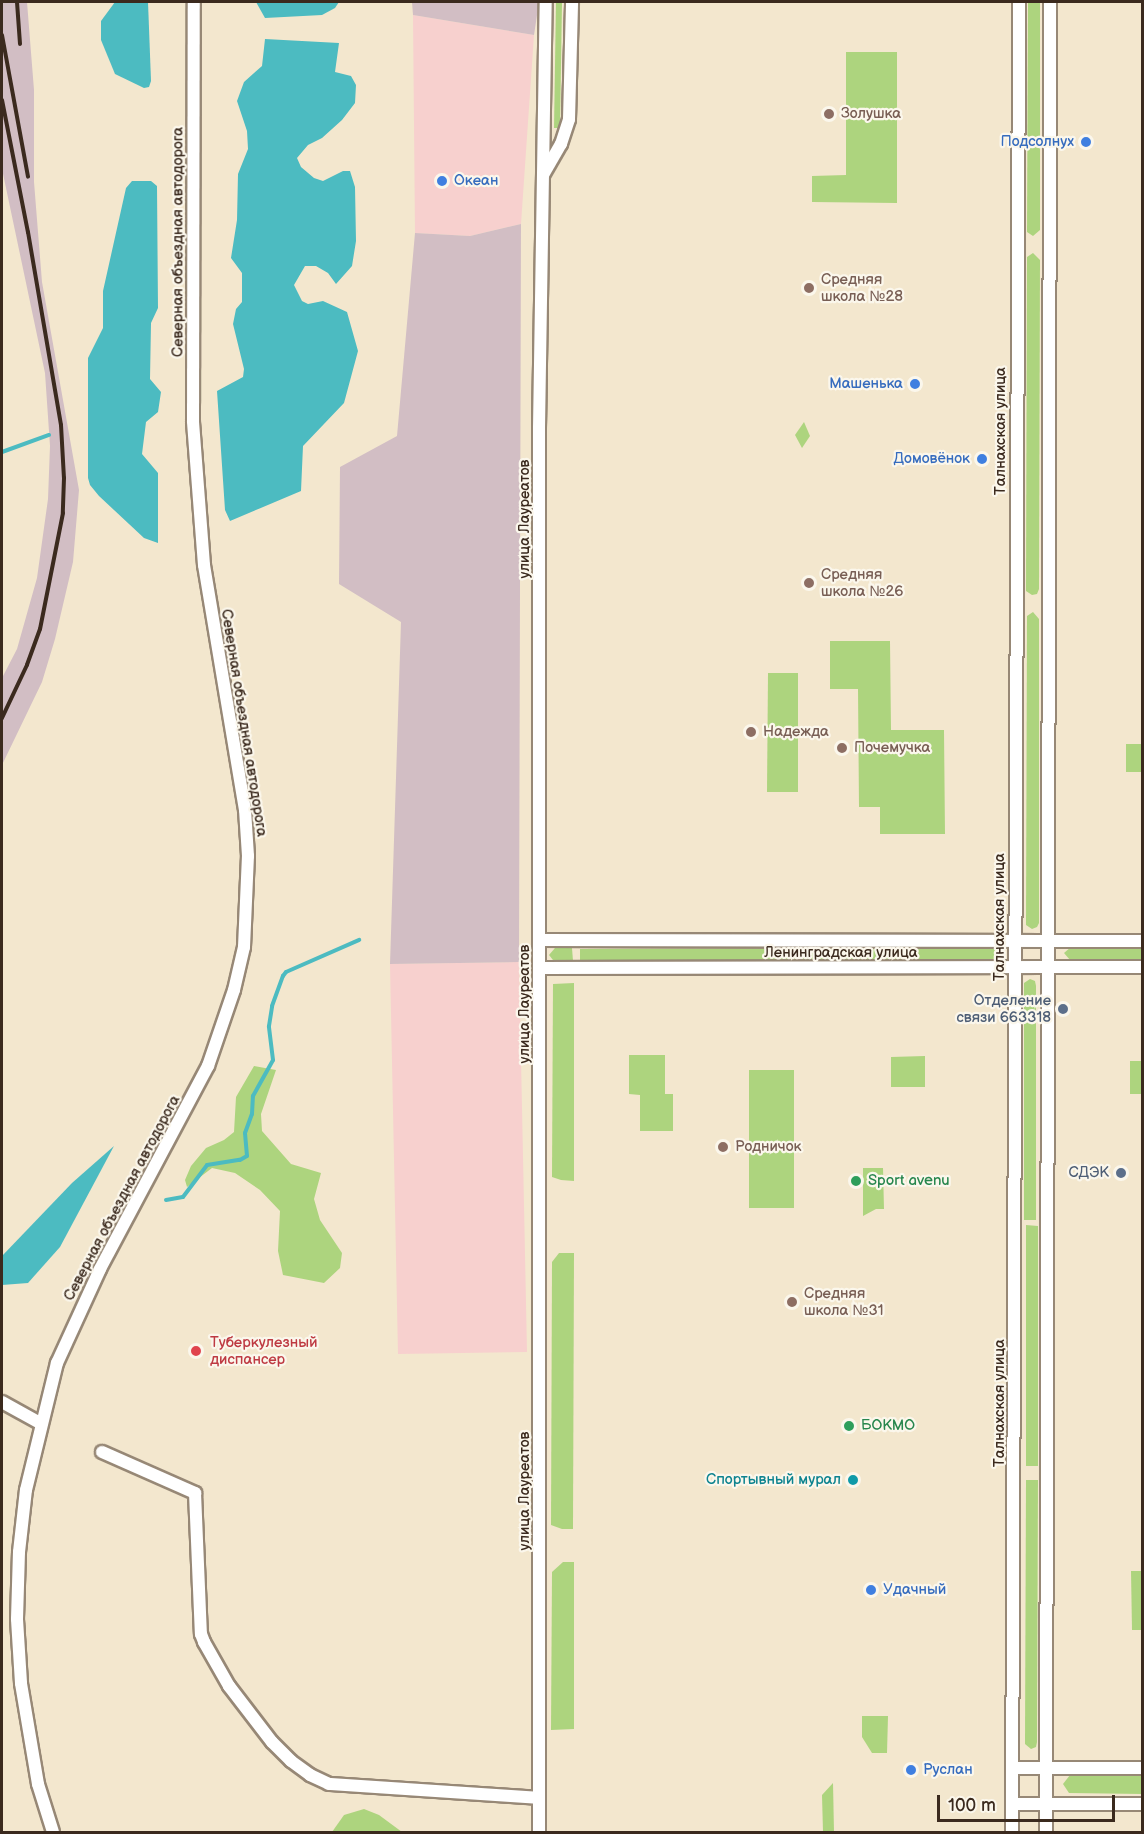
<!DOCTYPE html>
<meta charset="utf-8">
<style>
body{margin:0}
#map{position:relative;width:1144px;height:1834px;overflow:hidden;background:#f3e7ce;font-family:"Balsamiq Sans",sans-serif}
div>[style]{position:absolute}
.built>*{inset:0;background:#f7d0ce}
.industrial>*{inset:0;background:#d2bec4}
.green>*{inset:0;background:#add47e}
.water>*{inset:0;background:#4cbbc1}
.stream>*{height:4px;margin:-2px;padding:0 2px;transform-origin:2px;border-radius:2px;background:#4cbbc1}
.roads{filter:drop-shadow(2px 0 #978876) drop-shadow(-2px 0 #978876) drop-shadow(0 2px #978876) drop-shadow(0 -2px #978876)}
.minor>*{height:12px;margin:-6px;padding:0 6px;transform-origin:6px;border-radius:6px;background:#fff}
.rail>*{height:4px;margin:-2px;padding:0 2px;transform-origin:2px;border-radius:2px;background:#3b2a1e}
.dots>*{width:16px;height:16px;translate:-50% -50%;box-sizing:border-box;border:3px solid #fbf7ec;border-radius:50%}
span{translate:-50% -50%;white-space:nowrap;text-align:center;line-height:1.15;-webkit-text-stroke:4.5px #fbf7ec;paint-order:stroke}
.education-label{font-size:15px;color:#785e54}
.left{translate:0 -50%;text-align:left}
.shop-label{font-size:15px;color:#366cbe}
.right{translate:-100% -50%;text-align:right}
.street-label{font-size:15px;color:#3b2a1e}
.service-label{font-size:15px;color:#4e5e75}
.leisure-label{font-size:15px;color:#27864d}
.health-label{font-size:15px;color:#be3a42}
.culture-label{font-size:15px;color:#0d838f}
.frame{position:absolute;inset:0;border:3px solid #3b2a1e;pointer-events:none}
.scale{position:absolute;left:937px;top:1795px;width:178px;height:27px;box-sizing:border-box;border:3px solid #3b2a1e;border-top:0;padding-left:8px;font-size:18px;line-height:21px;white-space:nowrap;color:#3b2a1e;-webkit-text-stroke:4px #fbf7ec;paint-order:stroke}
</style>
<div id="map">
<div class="built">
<div style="clip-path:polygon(413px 15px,534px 35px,521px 224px,470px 236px,415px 233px)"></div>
<div style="clip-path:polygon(519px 962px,527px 1352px,398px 1354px,390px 964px)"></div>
</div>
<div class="industrial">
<div style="clip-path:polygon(2px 2px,27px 2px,34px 90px,34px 182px,42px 282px,79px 490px,73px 562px,55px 639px,42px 682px,2px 765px,2px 678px,17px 649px,37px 578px,48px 499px,50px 446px,45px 373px,2px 169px)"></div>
<div style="clip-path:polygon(412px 2px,539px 2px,534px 35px,413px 15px)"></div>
<div style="clip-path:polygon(521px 224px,519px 962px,390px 964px,401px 622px,339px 584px,340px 467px,397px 436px,415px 233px,470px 236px)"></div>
</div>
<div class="green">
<div style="clip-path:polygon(556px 2px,562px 2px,560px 128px,554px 128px)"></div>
<div style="clip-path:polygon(1028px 2px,1040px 2px,1040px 230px,1033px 236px,1027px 232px)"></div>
<div style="clip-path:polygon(846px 52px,897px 52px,897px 203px,812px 202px,812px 176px,846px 175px)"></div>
<div style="clip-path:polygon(1033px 253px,1040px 260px,1039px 589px,1037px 594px,1032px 595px,1026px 591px,1027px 257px)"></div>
<div style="clip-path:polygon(804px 422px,810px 436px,802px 448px,795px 435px)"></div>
<div style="clip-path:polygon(1033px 612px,1039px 619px,1039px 923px,1037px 927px,1032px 929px,1026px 925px,1027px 616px)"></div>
<div style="clip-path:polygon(830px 641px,890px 641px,891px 730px,944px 730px,945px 834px,880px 834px,880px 807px,859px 807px,858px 689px,830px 689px)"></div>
<div style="clip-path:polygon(768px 673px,798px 673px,798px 792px,767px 792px)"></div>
<div style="clip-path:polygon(1126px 744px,1142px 744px,1142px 772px,1126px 772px)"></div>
<div style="clip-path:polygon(1071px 947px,1142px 947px,1142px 960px,1070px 960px,1064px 953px)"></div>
<div style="clip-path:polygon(555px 948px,572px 948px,573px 961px,553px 960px,549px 955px)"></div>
<div style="clip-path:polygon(795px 948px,795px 961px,580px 962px,580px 949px)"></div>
<div style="clip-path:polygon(994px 948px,1000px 955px,996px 961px,803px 962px,803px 949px)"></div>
<div style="clip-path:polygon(1030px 979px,1035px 981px,1036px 986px,1036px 1220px,1024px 1220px,1024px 983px)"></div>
<div style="clip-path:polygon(574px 983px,574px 1181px,561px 1180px,552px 1177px,553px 984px)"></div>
<div style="clip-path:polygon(629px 1055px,665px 1055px,665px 1094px,673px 1094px,673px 1131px,640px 1131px,640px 1095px,629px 1094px)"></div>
<div style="clip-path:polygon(925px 1056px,925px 1087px,891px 1087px,891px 1057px)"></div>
<div style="clip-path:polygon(1130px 1061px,1142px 1061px,1142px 1094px,1130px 1094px)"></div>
<div style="clip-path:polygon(254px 1066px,276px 1070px,261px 1114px,262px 1131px,291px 1164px,321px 1173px,314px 1199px,320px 1220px,342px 1253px,340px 1268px,324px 1283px,283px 1275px,278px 1251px,280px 1211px,260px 1190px,235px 1173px,212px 1168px,187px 1187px,185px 1180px,191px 1166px,206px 1148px,224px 1140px,234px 1132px,236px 1097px)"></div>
<div style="clip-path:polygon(749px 1070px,794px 1070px,794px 1208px,749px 1208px)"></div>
<div style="clip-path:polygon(863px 1168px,883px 1168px,884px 1209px,876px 1209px,863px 1216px)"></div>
<div style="clip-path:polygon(1026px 1225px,1038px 1226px,1038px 1466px,1026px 1466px)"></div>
<div style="clip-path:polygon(559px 1253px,574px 1253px,573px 1529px,562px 1529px,551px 1525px,552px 1262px)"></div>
<div style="clip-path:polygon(1026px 1480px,1038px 1480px,1037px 1742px,1036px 1747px,1031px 1749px,1025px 1744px)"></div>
<div style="clip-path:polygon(563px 1562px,574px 1562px,574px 1729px,551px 1730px,552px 1572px)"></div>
<div style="clip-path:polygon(1131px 1571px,1142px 1571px,1142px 1630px,1132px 1630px)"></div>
<div style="clip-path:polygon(862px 1716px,888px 1716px,887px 1753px,872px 1753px,862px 1737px)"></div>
<div style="clip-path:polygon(1070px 1775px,1142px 1775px,1142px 1794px,1069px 1793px,1063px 1784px)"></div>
<div style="clip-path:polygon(833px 1783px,834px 1832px,823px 1832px,822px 1795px)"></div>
<div style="clip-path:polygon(364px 1809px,379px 1815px,402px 1832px,332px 1832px,344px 1815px)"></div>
</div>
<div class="water">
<div style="clip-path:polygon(115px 2px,148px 2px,151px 81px,149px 87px,144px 88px,115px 74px,101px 40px,101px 21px)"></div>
<div style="clip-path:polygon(256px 2px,339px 2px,335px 8px,322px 15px,265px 18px)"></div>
<div style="clip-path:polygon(265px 39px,339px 43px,335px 72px,351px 76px,356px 85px,355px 103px,342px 120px,322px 138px,308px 145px,297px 158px,301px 167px,314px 178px,323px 181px,343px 171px,350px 171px,355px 187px,356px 241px,352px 266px,336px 284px,328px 273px,316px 266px,305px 266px,294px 285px,302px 301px,308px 304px,323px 301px,347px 312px,358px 351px,344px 403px,303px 446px,301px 491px,230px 521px,225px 510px,217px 391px,243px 377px,244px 369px,233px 324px,236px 309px,242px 302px,242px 273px,231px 258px,237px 220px,238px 174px,248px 149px,247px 131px,237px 101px,244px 82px,262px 66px)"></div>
<div style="clip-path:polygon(132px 181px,151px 181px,157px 186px,158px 308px,151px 323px,150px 379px,161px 392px,158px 412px,146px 422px,142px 454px,158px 473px,158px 543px,144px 538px,99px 496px,90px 485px,88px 478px,88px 358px,103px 328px,103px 291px,126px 188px)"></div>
<div style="clip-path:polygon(114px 1146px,60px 1247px,28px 1283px,2px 1285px,2px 1256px,72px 1183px)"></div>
</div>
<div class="stream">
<div style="left:2px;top:452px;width:50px;rotate:-19.9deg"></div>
<div style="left:166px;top:1200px;width:17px;rotate:-10deg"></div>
<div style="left:183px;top:1197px;width:40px;rotate:-53deg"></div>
<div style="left:207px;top:1165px;width:33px;rotate:-9deg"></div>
<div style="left:240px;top:1160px;width:8px;rotate:-30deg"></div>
<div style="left:247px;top:1156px;width:23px;rotate:-95deg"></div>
<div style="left:245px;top:1133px;width:20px;rotate:-70deg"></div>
<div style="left:252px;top:1114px;width:18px;rotate:-87deg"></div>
<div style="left:253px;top:1096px;width:41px;rotate:-60.9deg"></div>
<div style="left:273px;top:1060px;width:34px;rotate:-97deg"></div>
<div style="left:269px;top:1026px;width:20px;rotate:-81deg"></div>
<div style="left:272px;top:1006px;width:32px;rotate:-70deg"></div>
<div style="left:283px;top:976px;width:5px;rotate:-53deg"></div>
<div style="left:286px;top:972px;width:80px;rotate:-23.7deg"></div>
</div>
<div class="roads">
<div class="minor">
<div style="left:543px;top:175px;width:36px;rotate:-60deg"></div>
<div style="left:561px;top:144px;width:26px;rotate:-72deg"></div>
<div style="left:569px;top:119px;width:117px;rotate:-88.5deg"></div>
<div style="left:541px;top:940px;width:601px;rotate:0.1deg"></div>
<div style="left:541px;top:968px;width:601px;rotate:-0.1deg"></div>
<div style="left:2px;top:1402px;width:43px;rotate:28.9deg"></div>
<div style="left:102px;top:1452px;width:102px;rotate:23.8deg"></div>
<div style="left:195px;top:1493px;width:141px;rotate:87.6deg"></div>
<div style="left:201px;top:1634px;width:9px;rotate:69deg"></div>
<div style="left:204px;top:1642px;width:51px;rotate:60.4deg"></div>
<div style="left:229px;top:1686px;width:71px;rotate:52.5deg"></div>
<div style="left:272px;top:1742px;width:27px;rotate:45deg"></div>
<div style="left:291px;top:1761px;width:24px;rotate:36deg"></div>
<div style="left:310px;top:1775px;width:21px;rotate:25deg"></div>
<div style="left:329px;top:1784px;width:210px;rotate:3.8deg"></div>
<div style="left:1014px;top:1768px;width:128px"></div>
<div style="left:1012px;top:1804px;width:130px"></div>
<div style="left:53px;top:1832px;width:50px;rotate:-107.4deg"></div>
<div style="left:38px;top:1784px;width:102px;rotate:-99.6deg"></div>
<div style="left:21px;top:1683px;width:64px;rotate:-93.6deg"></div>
<div style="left:17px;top:1619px;width:67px;rotate:-88.3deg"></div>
<div style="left:19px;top:1552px;width:62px;rotate:-83.6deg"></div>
<div style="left:26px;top:1490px;width:131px;rotate:-76.3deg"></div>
<div style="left:57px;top:1363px;width:103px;rotate:-65.4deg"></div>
<div style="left:100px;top:1269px;width:230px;rotate:-62deg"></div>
<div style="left:208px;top:1066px;width:80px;rotate:-71.1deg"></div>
<div style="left:234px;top:990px;width:44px;rotate:-76.9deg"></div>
<div style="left:244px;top:947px;width:91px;rotate:-87.5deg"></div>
<div style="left:248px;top:856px;width:46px;rotate:-93.7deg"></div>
<div style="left:245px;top:810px;width:248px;rotate:-99.5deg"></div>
<div style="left:204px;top:565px;width:144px;rotate:-94.4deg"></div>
<div style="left:193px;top:421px;width:419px;rotate:-89.9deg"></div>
<div style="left:539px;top:1832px;width:1404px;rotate:-90deg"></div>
<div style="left:539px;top:428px;width:426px;rotate:-89.1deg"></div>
<div style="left:1012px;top:1832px;width:1830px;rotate:-89.78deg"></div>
<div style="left:1046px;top:1832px;width:1830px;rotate:-89.87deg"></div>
</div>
</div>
<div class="rail">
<div style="left:17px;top:2px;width:42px;rotate:85.9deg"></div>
<div style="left:2px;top:35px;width:144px;rotate:79.6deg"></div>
<div style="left:2px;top:100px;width:135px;rotate:78.9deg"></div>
<div style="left:28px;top:232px;width:196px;rotate:80.3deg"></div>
<div style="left:61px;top:425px;width:53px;rotate:86.8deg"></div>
<div style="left:64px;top:478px;width:35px;rotate:92deg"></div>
<div style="left:63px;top:513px;width:118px;rotate:101.2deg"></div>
<div style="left:40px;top:629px;width:38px;rotate:110deg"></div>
<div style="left:27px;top:665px;width:59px;rotate:115.3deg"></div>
</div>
<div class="dots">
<div style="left:829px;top:114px;background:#8d6e63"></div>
<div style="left:1086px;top:142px;background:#3f7fe0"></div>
<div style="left:442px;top:181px;background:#3f7fe0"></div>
<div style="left:809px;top:288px;background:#8d6e63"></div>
<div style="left:915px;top:384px;background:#3f7fe0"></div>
<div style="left:982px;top:459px;background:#3f7fe0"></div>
<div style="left:809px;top:583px;background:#8d6e63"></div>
<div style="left:751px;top:732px;background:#8d6e63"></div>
<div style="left:842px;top:748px;background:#8d6e63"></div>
<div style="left:1063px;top:1009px;background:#5c6f8a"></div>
<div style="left:723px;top:1147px;background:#8d6e63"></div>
<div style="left:1121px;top:1173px;background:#5c6f8a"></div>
<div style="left:856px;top:1181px;background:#2e9e5b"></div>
<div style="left:792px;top:1302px;background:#8d6e63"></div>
<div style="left:196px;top:1351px;background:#e0444e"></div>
<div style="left:849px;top:1426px;background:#2e9e5b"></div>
<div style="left:853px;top:1480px;background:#0f9aa8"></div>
<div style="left:871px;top:1590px;background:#3f7fe0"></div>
<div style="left:911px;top:1770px;background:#3f7fe0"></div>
</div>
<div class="education-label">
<span class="left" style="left:841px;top:114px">Золушка</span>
<span class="left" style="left:821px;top:288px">Средняя<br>школа №28</span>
<span class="left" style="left:821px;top:583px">Средняя<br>школа №26</span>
<span class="left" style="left:763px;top:732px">Надежда</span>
<span class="left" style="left:854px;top:748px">Почемучка</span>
<span class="left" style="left:735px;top:1147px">Родничок</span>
<span class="left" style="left:804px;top:1302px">Средняя<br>школа №31</span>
</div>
<div class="shop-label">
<span class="right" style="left:1074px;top:142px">Подсолнух</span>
<span class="left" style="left:454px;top:181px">Океан</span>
<span class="right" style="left:903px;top:384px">Машенька</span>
<span class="right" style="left:970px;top:459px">Домовёнок</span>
<span class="left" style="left:883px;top:1590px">Удачный</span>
<span class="left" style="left:923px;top:1770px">Руслан</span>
</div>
<div class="street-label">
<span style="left:178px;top:242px;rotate:-90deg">Северная объездная автодорога</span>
<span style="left:1001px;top:431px;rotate:-90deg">Талнахская улица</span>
<span style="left:525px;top:519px;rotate:-90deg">улица Лауреатов</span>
<span style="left:244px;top:723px;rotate:81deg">Северная объездная автодорога</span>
<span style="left:1000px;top:917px;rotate:-90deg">Талнахская улица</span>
<span style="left:841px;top:953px">Ленинградская улица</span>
<span style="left:525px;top:1004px;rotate:-90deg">улица Лауреатов</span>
<span style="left:122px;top:1198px;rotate:-62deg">Северная объездная автодорога</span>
<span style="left:1000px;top:1403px;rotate:-90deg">Талнахская улица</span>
<span style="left:525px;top:1491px;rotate:-90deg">улица Лауреатов</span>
</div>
<div class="service-label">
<span class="right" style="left:1051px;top:1009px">Отделение<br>связи 663318</span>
<span class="right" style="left:1109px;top:1173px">СДЭК</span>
</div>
<div class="leisure-label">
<span class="left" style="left:868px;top:1181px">Sport avenu</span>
<span class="left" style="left:861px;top:1426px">БОКМО</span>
</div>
<div class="health-label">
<span class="left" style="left:210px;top:1351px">Туберкулезный<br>диспансер</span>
</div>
<div class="culture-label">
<span class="right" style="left:841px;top:1480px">Спортывный мурал</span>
</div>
<div class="frame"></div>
<div class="scale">100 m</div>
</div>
